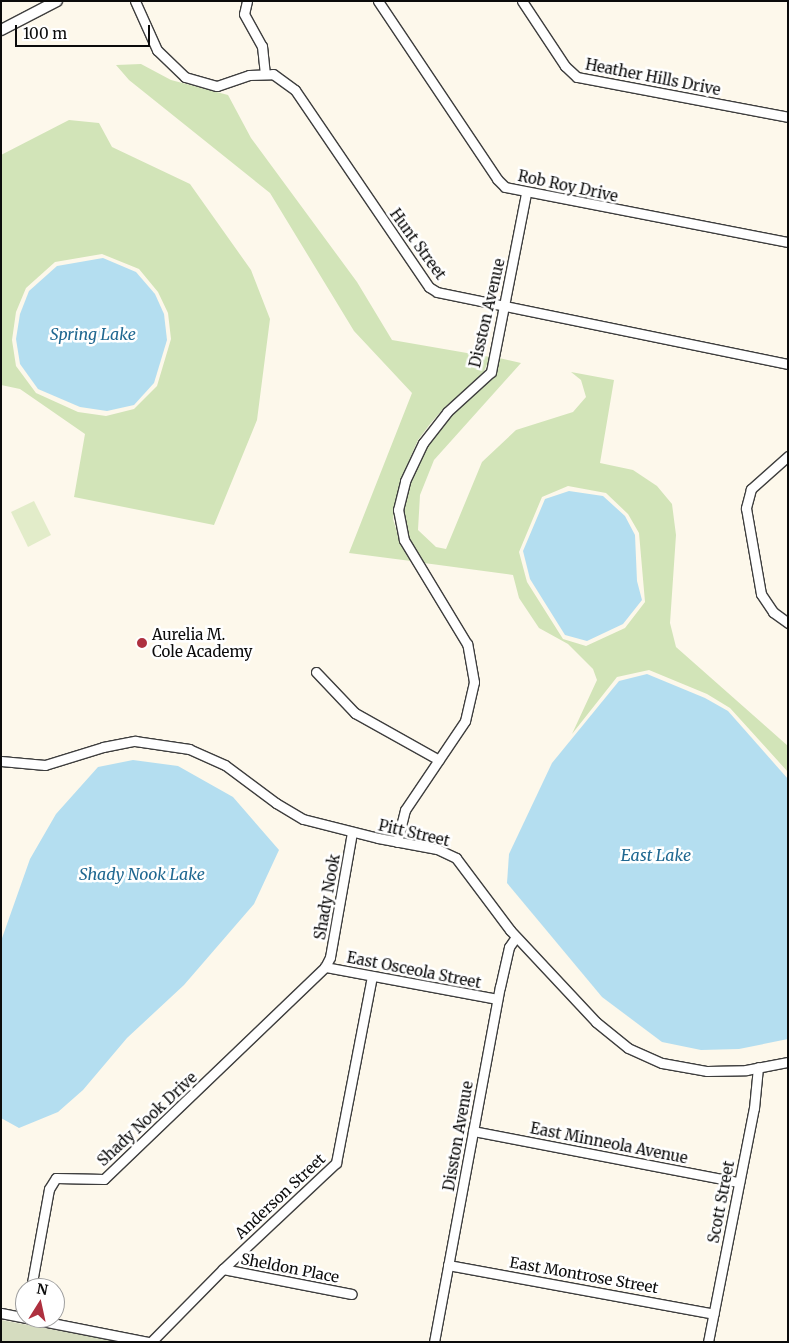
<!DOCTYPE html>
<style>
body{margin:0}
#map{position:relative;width:789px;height:1343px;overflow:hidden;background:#fdf8eb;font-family:Merriweather,serif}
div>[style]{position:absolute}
.green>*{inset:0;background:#d2e4b8}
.cemetery>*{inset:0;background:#d5dcbf}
.pitch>*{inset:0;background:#e2ecc9}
.water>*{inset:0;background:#b4def0}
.roads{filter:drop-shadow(1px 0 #3e3e3e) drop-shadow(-1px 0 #3e3e3e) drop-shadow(0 1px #3e3e3e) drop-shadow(0 -1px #3e3e3e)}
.minor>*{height:9px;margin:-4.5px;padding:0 4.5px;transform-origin:4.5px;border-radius:4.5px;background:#fff}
.tertiary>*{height:10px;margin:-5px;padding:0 5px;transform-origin:5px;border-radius:5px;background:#fff}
.dots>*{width:14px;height:14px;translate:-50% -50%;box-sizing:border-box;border:2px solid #fff;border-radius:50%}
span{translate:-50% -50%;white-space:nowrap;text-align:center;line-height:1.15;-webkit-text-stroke:5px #fff;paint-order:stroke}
.street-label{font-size:15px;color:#0b0b0b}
.poi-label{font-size:15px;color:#0b0b0b}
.left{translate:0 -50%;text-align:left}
.water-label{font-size:16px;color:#206891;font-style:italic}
.frame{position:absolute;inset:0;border:2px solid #0b0b0b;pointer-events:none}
.north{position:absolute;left:15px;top:1278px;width:50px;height:50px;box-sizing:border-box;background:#fff;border:1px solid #9d9d9d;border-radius:50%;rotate:10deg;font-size:14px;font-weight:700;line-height:20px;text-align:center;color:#0b0b0b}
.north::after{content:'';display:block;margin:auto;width:18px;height:22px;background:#ae303f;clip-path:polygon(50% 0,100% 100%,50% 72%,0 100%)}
.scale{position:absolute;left:15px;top:25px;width:135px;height:22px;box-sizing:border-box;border:2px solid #0b0b0b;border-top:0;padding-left:6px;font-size:15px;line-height:18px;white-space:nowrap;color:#0b0b0b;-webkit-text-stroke:4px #fff;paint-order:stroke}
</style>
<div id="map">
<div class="green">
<div style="clip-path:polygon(141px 64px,171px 80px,228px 95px,251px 138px,357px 282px,392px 340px,490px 357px,483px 374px,444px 408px,430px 424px,418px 440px,401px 479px,393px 519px,400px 542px,411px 561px,349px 553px,412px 393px,354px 331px,270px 193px,129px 80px,116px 65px)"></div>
<div style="clip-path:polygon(evenodd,69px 120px,99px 123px,112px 147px,190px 184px,251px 270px,270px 319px,257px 420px,214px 525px,74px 497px,85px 434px,20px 389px,1px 385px,1px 155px,69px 120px,102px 254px,139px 269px,158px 292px,168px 313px,171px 339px,157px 386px,134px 409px,106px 416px,78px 412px,36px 393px,16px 366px,12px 340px,16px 312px,26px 288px,55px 262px,102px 254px)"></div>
<div style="clip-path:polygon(evenodd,499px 358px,521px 363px,434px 460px,420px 495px,418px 530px,436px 547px,446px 549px,482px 462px,516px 430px,573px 412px,586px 397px,581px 380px,571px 372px,614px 380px,600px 463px,633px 470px,657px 486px,672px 504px,676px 535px,670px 623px,676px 647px,788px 746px,788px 772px,730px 708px,707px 694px,649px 670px,617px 677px,572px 734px,597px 680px,593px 669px,568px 644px,539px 628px,519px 598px,513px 575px,424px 563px,408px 537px,402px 511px,410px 483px,426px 445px,450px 415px,490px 381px,499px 358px,568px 486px,606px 493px,628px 514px,639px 533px,645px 602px,625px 628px,586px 646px,563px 639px,527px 582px,519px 552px,542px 497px,568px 486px)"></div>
</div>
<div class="cemetery">
<div style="clip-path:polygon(1px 1320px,120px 1342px,1px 1342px)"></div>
</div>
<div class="pitch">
<div style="clip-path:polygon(34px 501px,51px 535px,28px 547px,11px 512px)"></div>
</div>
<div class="water">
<div style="clip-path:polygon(103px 258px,136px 272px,155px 294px,164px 314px,167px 340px,154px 383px,134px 405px,107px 411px,80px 407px,38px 389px,20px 364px,16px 339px,20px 314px,29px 291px,57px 266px)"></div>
<div style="clip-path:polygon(569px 491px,603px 496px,625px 516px,635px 535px,637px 581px,642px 600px,623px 624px,587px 641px,565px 635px,530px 579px,523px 551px,545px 499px)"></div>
<div style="clip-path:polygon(647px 674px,705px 698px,728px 711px,788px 779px,788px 1039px,739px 1049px,701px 1050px,662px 1042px,602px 997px,507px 883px,509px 854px,552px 763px,619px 681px)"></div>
<div style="clip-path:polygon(133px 760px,178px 766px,233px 797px,279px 850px,254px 904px,184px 985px,127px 1038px,83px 1090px,58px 1112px,19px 1128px,1px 1118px,1px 941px,30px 859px,56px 814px,98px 767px)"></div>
</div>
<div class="roads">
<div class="minor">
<div style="left:135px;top:1px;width:54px;rotate:65.8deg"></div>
<div style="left:157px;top:50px;width:39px;rotate:44deg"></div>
<div style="left:185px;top:77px;width:33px;rotate:16deg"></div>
<div style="left:217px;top:86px;width:34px;rotate:-19deg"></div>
<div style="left:249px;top:75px;width:24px;rotate:-2deg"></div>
<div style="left:273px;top:74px;width:27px;rotate:36deg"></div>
<div style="left:295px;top:90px;width:238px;rotate:55.8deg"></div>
<div style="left:429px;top:287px;width:9px;rotate:32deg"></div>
<div style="left:437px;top:292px;width:358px;rotate:11.6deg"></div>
<div style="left:247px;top:1px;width:13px;rotate:103deg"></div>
<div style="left:244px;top:14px;width:37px;rotate:61deg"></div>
<div style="left:262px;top:46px;width:28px;rotate:84deg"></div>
<div style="left:378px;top:1px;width:214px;rotate:56.2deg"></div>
<div style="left:497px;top:179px;width:11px;rotate:45deg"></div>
<div style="left:505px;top:187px;width:288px;rotate:11deg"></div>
<div style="left:522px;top:1px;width:78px;rotate:56.5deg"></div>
<div style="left:565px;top:66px;width:16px;rotate:43deg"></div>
<div style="left:577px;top:77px;width:215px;rotate:10.7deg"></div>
<div style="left:788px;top:456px;width:50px;rotate:138.3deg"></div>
<div style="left:751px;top:489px;width:20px;rotate:105deg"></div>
<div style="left:746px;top:508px;width:87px;rotate:80.1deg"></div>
<div style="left:761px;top:594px;width:22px;rotate:56deg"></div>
<div style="left:773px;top:612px;width:19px;rotate:36deg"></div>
<div style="left:316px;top:672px;width:57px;rotate:46.4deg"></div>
<div style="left:355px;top:713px;width:96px;rotate:29.2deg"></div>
<div style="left:1px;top:761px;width:44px;rotate:5.2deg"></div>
<div style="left:45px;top:765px;width:61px;rotate:-17.2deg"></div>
<div style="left:103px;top:747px;width:33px;rotate:-11deg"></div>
<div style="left:135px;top:741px;width:55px;rotate:8.4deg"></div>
<div style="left:189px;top:749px;width:39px;rotate:24deg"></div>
<div style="left:225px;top:765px;width:64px;rotate:36.7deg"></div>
<div style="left:276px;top:803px;width:31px;rotate:31deg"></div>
<div style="left:303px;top:819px;width:77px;rotate:14.2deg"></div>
<div style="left:378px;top:838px;width:60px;rotate:10.6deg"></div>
<div style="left:437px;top:849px;width:21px;rotate:25deg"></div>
<div style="left:456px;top:858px;width:90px;rotate:53.1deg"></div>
<div style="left:510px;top:930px;width:126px;rotate:46.9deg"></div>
<div style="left:596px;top:1022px;width:41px;rotate:39.1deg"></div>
<div style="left:628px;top:1048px;width:37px;rotate:24deg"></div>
<div style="left:662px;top:1063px;width:46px;rotate:10.1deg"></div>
<div style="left:707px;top:1071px;width:39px;rotate:-1deg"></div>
<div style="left:746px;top:1070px;width:43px;rotate:-10.8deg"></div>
<div style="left:397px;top:842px;width:33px;rotate:-76deg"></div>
<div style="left:405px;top:810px;width:107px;rotate:-56deg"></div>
<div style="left:465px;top:721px;width:40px;rotate:-77deg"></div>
<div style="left:474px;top:682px;width:39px;rotate:-100deg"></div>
<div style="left:467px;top:644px;width:122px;rotate:-121.2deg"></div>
<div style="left:404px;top:540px;width:31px;rotate:-101deg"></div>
<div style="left:398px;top:510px;width:30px;rotate:-76deg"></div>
<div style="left:405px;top:481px;width:42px;rotate:-64.7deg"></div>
<div style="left:423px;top:443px;width:39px;rotate:-52deg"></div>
<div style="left:447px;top:412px;width:59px;rotate:-42.3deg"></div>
<div style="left:491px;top:372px;width:182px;rotate:-78.9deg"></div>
<div style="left:325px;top:967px;width:175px;rotate:10.5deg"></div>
<div style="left:473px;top:1131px;width:271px;rotate:10.9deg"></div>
<div style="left:448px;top:1265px;width:270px;rotate:10.4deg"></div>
<div style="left:223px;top:1269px;width:131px;rotate:11deg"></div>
<div style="left:31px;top:1288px;width:101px;rotate:-79.7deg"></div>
<div style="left:49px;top:1189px;width:13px;rotate:-58deg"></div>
<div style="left:56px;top:1178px;width:48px;rotate:1.2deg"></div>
<div style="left:104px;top:1179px;width:306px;rotate:-43.8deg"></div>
<div style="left:325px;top:967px;width:11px;rotate:-63deg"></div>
<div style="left:330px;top:957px;width:127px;rotate:-80deg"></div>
<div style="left:1px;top:1313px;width:151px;rotate:11.1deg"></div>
<div style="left:151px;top:1342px;width:103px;rotate:-45.4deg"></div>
<div style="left:223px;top:1269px;width:155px;rotate:-43.2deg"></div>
<div style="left:336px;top:1163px;width:190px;rotate:-79.1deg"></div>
<div style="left:434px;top:1342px;width:361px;rotate:-79.5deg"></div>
<div style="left:500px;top:987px;width:41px;rotate:-77.3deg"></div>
<div style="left:509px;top:947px;width:12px;rotate:-55deg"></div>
<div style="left:708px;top:1342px;width:238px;rotate:-78.9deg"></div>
<div style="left:754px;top:1108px;width:41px;rotate:-84.4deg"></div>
</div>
<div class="tertiary">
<div style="left:1px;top:30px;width:63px;rotate:-27.4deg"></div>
</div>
</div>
<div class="dots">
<div style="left:142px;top:643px;background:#ae303f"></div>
</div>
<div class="street-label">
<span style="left:653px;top:77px;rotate:11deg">Heather Hills Drive</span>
<span style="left:568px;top:186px;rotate:12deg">Rob Roy Drive</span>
<span style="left:418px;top:244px;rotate:54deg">Hunt Street</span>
<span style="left:487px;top:313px;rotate:-77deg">Disston Avenue</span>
<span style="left:414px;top:833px;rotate:13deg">Pitt Street</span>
<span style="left:327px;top:897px;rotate:-80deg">Shady Nook</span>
<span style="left:414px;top:970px;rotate:11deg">East Osceola Street</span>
<span style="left:147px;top:1119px;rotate:-43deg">Shady Nook Drive</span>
<span style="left:458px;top:1136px;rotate:-80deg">Disston Avenue</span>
<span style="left:609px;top:1143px;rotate:11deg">East Minneola Avenue</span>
<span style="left:280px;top:1196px;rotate:-43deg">Anderson Street</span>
<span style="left:721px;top:1202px;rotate:-79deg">Scott Street</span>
<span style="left:290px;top:1268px;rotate:11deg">Sheldon Place</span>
<span style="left:584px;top:1275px;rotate:10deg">East Montrose Street</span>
</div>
<div class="poi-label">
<span class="left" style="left:152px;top:643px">Aurelia M.<br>Cole Academy</span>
</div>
<div class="water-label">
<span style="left:93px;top:334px">Spring Lake</span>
<span style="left:656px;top:855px">East Lake</span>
<span style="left:142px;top:874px">Shady Nook Lake</span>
</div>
<div class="frame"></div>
<div class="north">N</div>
<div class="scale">100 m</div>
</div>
